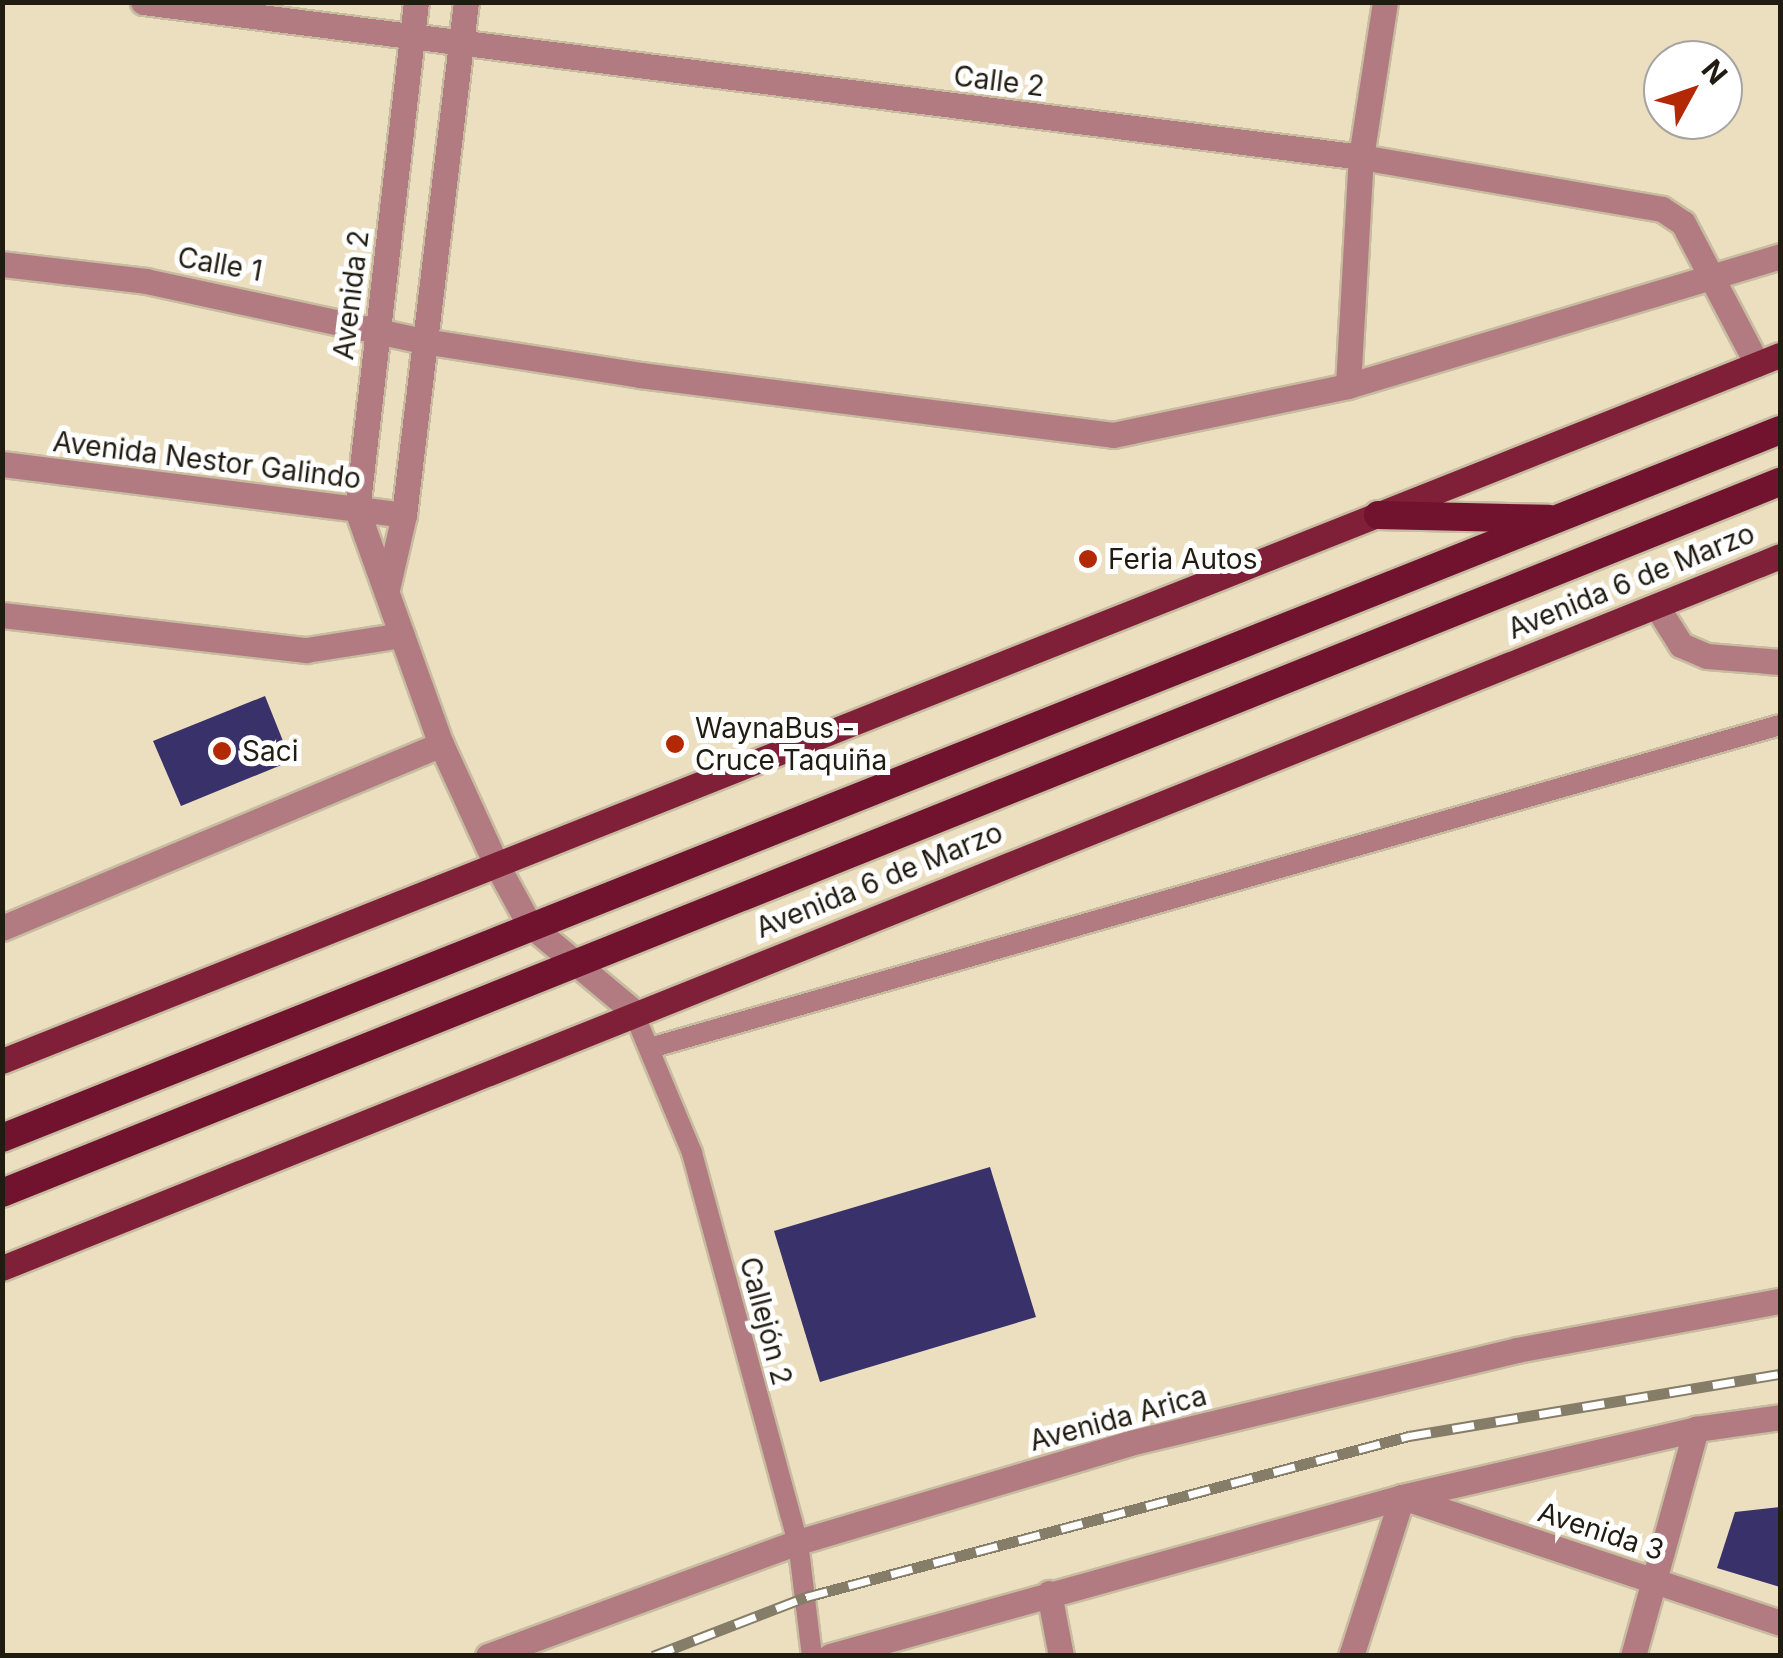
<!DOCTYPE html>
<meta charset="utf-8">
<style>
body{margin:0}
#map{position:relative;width:1783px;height:1658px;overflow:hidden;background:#ecdfc0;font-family:Inter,sans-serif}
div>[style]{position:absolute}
.building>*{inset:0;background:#39326a}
.roads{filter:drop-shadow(2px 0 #c7bca0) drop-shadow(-2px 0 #c7bca0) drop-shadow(0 2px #c7bca0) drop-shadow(0 -2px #c7bca0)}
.service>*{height:20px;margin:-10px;padding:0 10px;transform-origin:10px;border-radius:10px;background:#b27b82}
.minor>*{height:25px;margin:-12.5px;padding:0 12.5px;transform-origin:12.5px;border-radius:12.5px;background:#b27b82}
.tertiary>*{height:25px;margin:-12.5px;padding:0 12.5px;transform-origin:12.5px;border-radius:12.5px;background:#b27b82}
.primary>*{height:25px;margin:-12.5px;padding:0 12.5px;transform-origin:12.5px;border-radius:12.5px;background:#802038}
.trunk>*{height:28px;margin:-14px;padding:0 14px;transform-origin:14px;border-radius:14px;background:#71122e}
.rail>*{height:11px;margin-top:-5.5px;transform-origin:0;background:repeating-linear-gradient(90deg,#fff 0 22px,#867d68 0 44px);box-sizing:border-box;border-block:2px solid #867d68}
.dots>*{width:28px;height:28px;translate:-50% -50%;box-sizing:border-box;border:5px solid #fff;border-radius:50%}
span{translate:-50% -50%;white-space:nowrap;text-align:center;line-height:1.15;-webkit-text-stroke:10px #fff;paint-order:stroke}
.street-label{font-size:28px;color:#211c11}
.poi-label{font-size:28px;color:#211c11}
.left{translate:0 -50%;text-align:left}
.frame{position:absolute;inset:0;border:5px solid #211c11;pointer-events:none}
.north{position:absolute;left:1643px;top:40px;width:100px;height:100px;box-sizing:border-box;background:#fff;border:2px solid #a6a4a0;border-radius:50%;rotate:50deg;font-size:28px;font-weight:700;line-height:40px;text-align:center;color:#211c11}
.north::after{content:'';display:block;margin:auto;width:35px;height:45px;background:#b42905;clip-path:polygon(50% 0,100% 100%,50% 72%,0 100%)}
</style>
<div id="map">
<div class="building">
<div style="clip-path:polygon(265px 696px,291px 761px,181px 806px,153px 741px)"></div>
<div style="clip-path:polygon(990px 1167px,1036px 1317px,820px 1382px,774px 1231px)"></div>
<div style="clip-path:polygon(1780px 1507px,1780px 1587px,1717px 1568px,1735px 1512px)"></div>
</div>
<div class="roads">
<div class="service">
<div style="left:633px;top:1011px;width:154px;rotate:67.4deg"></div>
<div style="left:692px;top:1153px;width:403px;rotate:74.8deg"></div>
<div style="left:798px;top:1542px;width:115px;rotate:83deg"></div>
<div style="left:650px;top:1048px;width:1175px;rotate:-15.95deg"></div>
</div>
<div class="minor">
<div style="left:143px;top:2px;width:1228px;rotate:7.25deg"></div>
<div style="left:1361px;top:157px;width:305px;rotate:9.8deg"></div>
<div style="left:1662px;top:209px;width:25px;rotate:34deg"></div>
<div style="left:1683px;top:223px;width:159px;rotate:62.3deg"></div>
<div style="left:416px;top:2px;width:511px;rotate:96.62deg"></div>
<div style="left:357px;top:510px;width:249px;rotate:70.3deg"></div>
<div style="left:441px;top:744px;width:128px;rotate:65.4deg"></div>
<div style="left:494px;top:860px;width:73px;rotate:61.3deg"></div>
<div style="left:529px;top:924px;width:136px;rotate:39.9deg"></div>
<div style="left:2px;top:264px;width:145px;rotate:6.7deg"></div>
<div style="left:146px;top:281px;width:284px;rotate:12.2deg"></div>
<div style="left:424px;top:341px;width:219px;rotate:8.9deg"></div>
<div style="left:640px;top:375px;width:477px;rotate:7.2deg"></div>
<div style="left:1113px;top:435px;width:240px;rotate:-11.8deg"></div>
<div style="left:1348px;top:386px;width:451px;rotate:-16.7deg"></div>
<div style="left:1348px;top:386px;width:229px;rotate:-86.8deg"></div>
<div style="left:1361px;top:157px;width:157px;rotate:-81.2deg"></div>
<div style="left:2px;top:464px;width:405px;rotate:7.2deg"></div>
<div style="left:387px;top:589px;width:76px;rotate:-77.1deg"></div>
<div style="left:404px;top:515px;width:517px;rotate:-83.11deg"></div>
<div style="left:2px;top:615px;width:306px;rotate:6.6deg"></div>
<div style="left:306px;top:650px;width:97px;rotate:-8.9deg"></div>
<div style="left:2px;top:928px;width:476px;rotate:-22.7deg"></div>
<div style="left:1049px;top:1593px;width:64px;rotate:79.2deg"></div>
<div style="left:488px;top:1656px;width:330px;rotate:-20.2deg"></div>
<div style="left:798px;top:1542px;width:346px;rotate:-16.6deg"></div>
<div style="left:1130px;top:1443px;width:398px;rotate:-13.5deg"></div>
<div style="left:1517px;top:1350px;width:268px;rotate:-10.6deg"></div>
<div style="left:830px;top:1656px;width:594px;rotate:-15.53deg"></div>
<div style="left:1402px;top:1497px;width:302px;rotate:-13deg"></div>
<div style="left:1696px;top:1429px;width:85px;rotate:-8.1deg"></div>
<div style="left:1351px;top:1656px;width:167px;rotate:-72.2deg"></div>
<div style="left:1402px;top:1497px;width:398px;rotate:18.4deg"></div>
<div style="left:1633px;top:1656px;width:236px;rotate:-74.5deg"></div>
</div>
<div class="tertiary">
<div style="left:1657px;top:607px;width:45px;rotate:57.7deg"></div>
<div style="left:1681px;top:645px;width:28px;rotate:23deg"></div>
<div style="left:1707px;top:656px;width:73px;rotate:4.7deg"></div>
</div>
<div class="primary">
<div style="left:2px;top:1061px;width:1913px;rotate:-21.66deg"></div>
<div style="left:2px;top:1268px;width:1915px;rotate:-21.82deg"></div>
</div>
<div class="trunk">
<div style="left:1378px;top:515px;width:170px;rotate:1.3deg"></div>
<div style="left:2px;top:1138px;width:1914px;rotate:-21.71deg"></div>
<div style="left:2px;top:1193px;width:1915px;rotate:-21.8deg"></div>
</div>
</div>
<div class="rail">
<div style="left:653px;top:1656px;width:164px;rotate:-21.1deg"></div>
<div style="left:806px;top:1597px;width:624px;rotate:-14.95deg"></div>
<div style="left:1409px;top:1436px;width:376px;rotate:-9.5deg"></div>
</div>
<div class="dots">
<div style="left:1088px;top:559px;background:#b42905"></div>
<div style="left:675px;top:744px;background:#b42905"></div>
<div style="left:222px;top:751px;background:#b42905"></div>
</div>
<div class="street-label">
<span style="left:999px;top:81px;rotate:7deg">Calle 2</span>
<span style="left:220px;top:264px;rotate:10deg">Calle 1</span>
<span style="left:351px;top:295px;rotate:-83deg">Avenida 2</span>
<span style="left:207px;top:460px;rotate:7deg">Avenida Nestor Galindo</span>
<span style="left:1631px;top:581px;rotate:-22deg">Avenida 6 de Marzo</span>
<span style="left:879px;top:880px;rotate:-22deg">Avenida 6 de Marzo</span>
<span style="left:766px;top:1321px;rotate:75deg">Callejón 2</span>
<span style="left:1118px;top:1418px;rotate:-15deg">Avenida Arica</span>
<span style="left:1601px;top:1531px;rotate:18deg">Avenida 3</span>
</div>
<div class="poi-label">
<span class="left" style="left:1108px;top:559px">Feria Autos</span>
<span class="left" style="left:695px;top:744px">WaynaBus -<br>Cruce Taquiña</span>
<span class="left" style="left:242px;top:751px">Saci</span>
</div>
<div class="frame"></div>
<div class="north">N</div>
</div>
